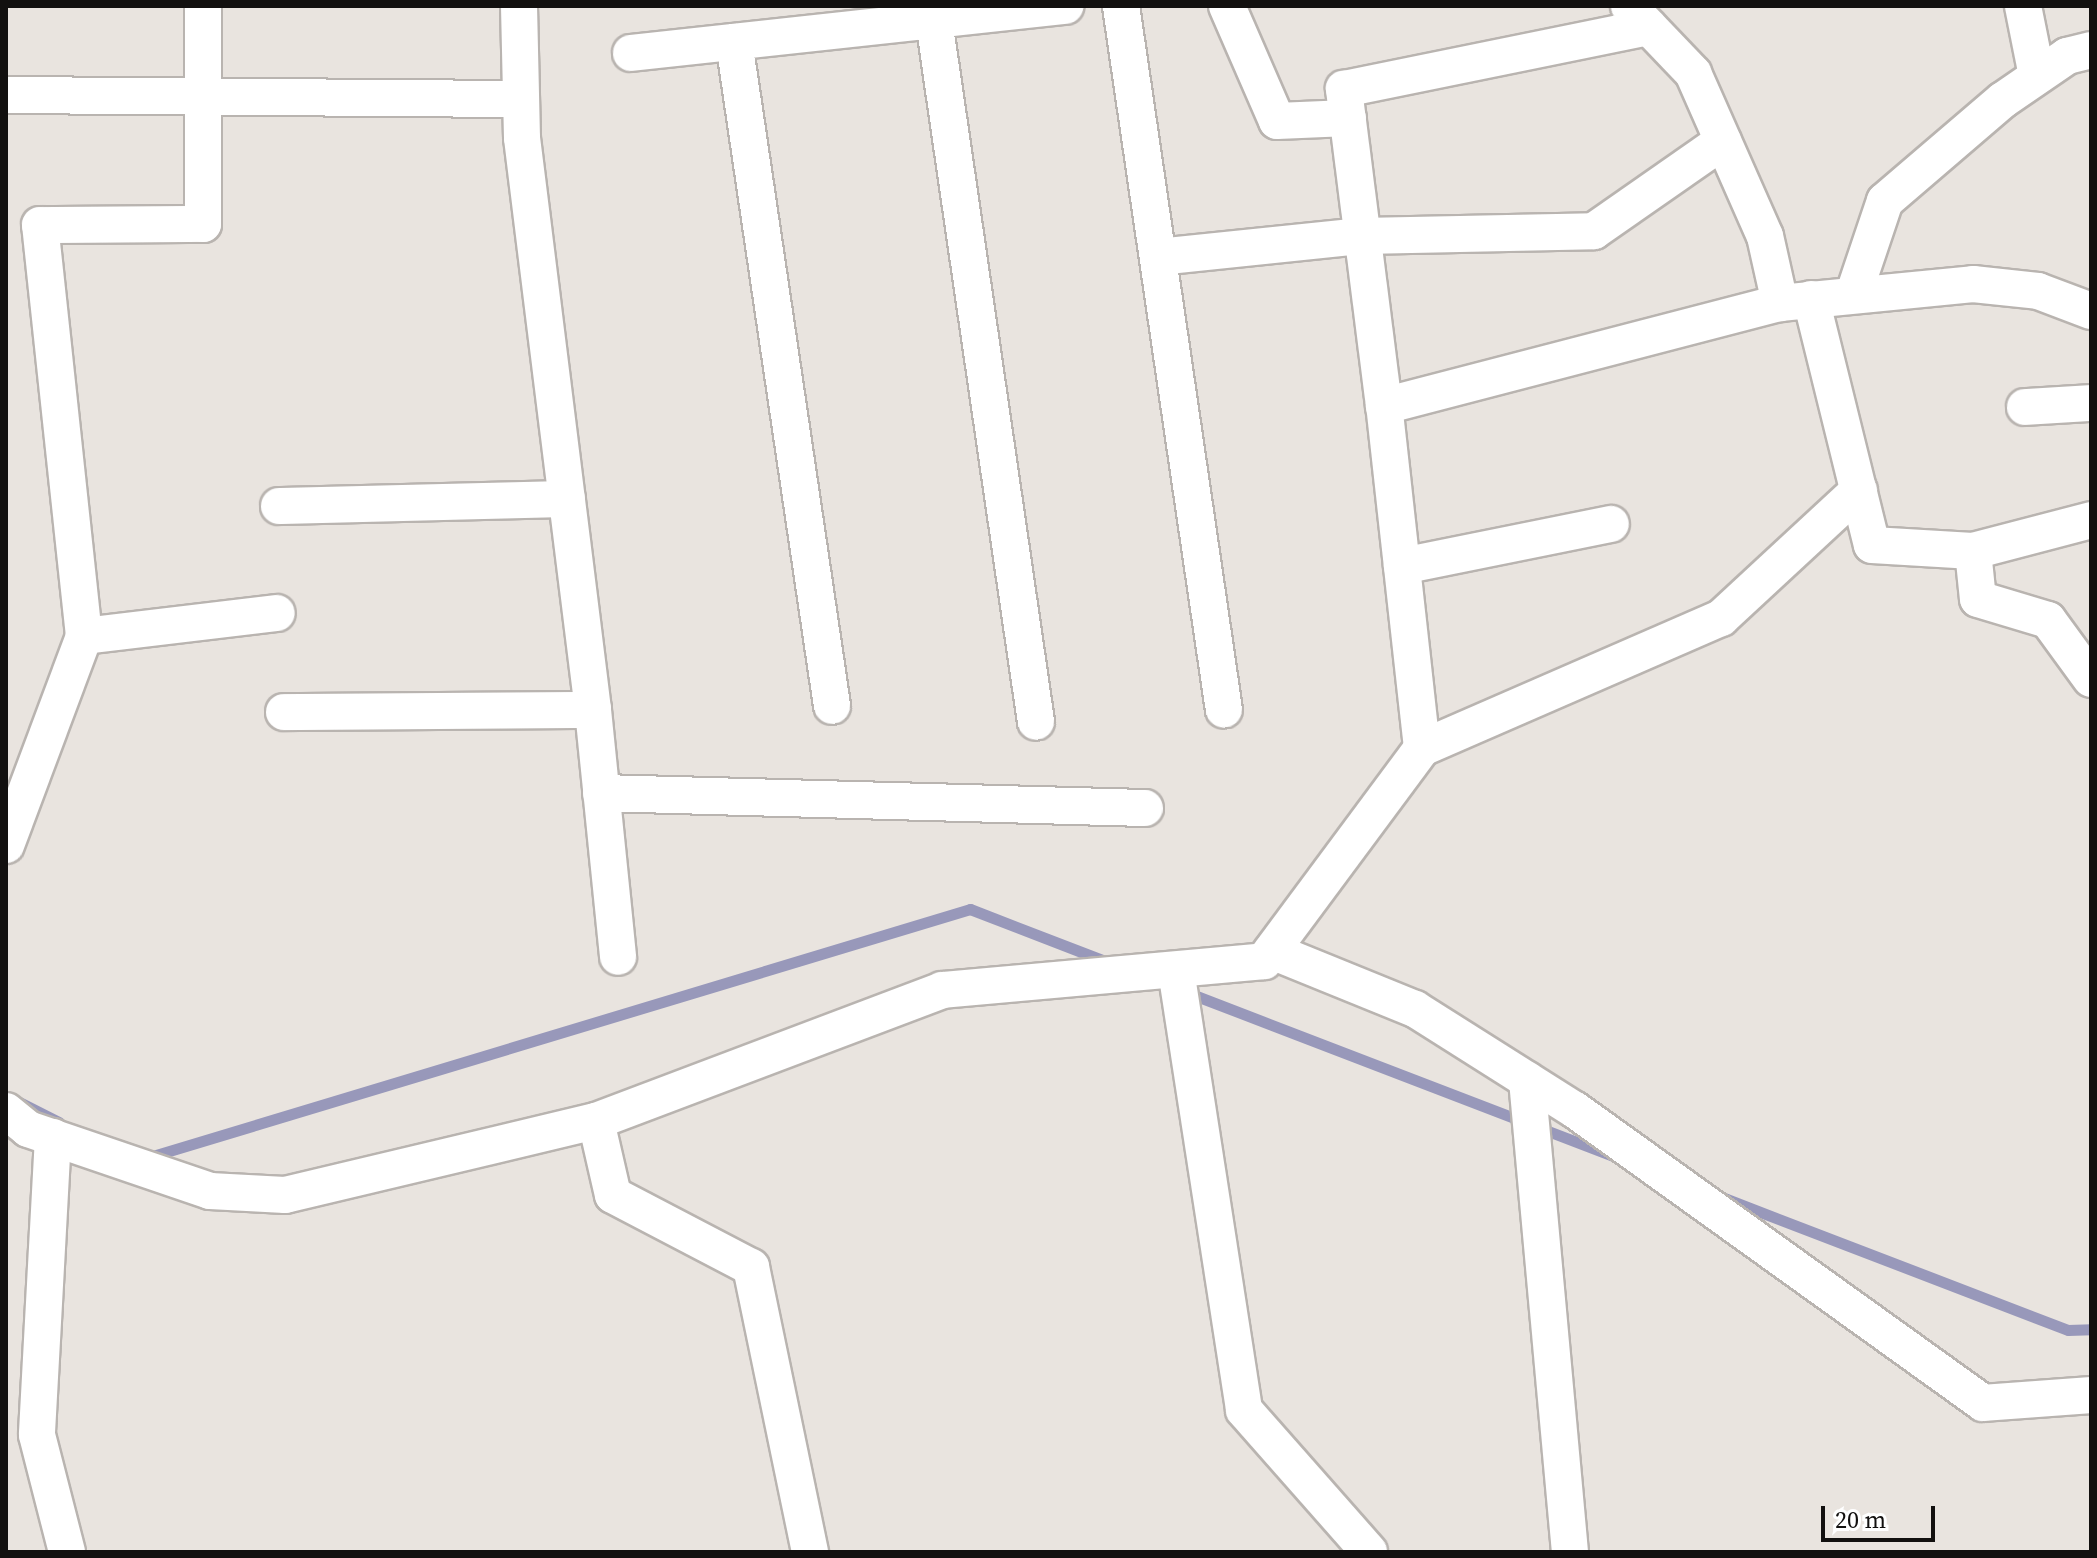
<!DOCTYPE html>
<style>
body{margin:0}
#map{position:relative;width:2097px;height:1558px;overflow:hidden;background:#e9e4df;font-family:"Source Serif 4",serif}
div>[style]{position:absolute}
.stream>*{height:11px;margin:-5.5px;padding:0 5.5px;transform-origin:5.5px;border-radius:5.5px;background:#9898ba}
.roads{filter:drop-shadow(2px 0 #b9b4b0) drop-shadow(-2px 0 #b9b4b0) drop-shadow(0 2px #b9b4b0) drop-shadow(0 -2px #b9b4b0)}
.minor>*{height:36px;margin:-18px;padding:0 18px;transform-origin:18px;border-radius:18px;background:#fff}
span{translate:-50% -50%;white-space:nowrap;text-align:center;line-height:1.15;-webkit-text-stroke:7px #fff;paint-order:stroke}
.frame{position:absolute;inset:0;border:8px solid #12100f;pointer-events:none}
.scale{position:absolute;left:1821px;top:1506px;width:114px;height:36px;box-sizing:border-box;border:4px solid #12100f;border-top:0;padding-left:10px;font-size:24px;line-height:28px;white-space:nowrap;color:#12100f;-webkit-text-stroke:6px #fff;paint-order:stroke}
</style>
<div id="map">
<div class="stream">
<div style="left:1186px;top:992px;width:460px;rotate:21deg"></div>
<div style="left:17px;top:1101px;width:47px;rotate:26.6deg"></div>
<div style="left:146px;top:1158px;width:861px;rotate:-16.81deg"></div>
<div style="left:970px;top:909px;width:150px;rotate:21.1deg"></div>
<div style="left:1724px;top:1198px;width:368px;rotate:21deg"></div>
<div style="left:2068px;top:1330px;width:23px;rotate:-2deg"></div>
</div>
<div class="roads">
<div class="minor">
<div style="left:519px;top:6px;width:132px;rotate:88.7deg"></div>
<div style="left:522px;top:138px;width:576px;rotate:82.92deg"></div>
<div style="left:593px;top:710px;width:248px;rotate:84.2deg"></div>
<div style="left:1121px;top:6px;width:711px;rotate:81.68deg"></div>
<div style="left:1227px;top:6px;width:125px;rotate:66.5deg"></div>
<div style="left:1277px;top:121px;width:71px;rotate:-2.4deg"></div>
<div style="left:1629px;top:6px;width:93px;rotate:46.3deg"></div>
<div style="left:1693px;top:73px;width:178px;rotate:66.2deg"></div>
<div style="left:1765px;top:236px;width:69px;rotate:77.4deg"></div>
<div style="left:1780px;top:303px;width:194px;rotate:-5.6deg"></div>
<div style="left:1973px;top:284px;width:65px;rotate:6.1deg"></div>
<div style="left:2038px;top:291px;width:57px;rotate:20.7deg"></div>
<div style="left:2023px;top:6px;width:71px;rotate:78.7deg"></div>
<div style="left:934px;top:21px;width:708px;rotate:81.72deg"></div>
<div style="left:734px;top:42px;width:671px;rotate:81.6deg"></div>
<div style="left:631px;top:53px;width:437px;rotate:-6.2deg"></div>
<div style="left:6px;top:95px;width:515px;rotate:0.45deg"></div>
<div style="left:1158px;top:257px;width:205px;rotate:-5.9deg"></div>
<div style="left:1362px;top:236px;width:232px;rotate:-1.2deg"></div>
<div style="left:1594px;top:231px;width:157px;rotate:-34.9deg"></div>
<div style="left:1854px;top:293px;width:97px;rotate:-71.4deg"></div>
<div style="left:1885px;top:201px;width:155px;rotate:-40.6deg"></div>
<div style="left:2003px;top:100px;width:78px;rotate:-34.5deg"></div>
<div style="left:2067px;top:56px;width:25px;rotate:-14deg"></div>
<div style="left:1811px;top:299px;width:253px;rotate:76.1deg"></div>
<div style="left:1872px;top:545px;width:101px;rotate:3.4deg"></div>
<div style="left:1973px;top:551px;width:122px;rotate:-14.7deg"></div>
<div style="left:1384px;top:406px;width:320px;rotate:-97.2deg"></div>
<div style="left:1344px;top:89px;width:311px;rotate:-11.5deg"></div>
<div style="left:2025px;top:407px;width:66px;rotate:-3.5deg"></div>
<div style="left:279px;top:506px;width:288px;rotate:-1.4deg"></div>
<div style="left:1973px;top:551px;width:48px;rotate:84.1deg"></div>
<div style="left:1978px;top:599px;width:73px;rotate:16.7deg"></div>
<div style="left:2048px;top:620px;width:73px;rotate:53.9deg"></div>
<div style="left:1402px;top:566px;width:213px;rotate:-11.4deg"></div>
<div style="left:84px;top:636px;width:194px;rotate:-6.8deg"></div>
<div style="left:284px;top:712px;width:309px;rotate:-0.4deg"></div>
<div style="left:1422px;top:748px;width:326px;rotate:-23.5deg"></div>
<div style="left:1721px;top:618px;width:188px;rotate:-42.8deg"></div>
<div style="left:601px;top:793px;width:544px;rotate:1.58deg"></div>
<div style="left:6px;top:845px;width:223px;rotate:-69.5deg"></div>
<div style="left:84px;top:636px;width:413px;rotate:-96.1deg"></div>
<div style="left:40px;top:225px;width:163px;rotate:-0.4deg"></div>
<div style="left:203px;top:224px;width:218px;rotate:-90deg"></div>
<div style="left:1272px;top:951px;width:154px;rotate:22.1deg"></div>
<div style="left:1415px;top:1009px;width:189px;rotate:32.3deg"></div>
<div style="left:1575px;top:1110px;width:502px;rotate:35.68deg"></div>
<div style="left:1983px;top:1403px;width:108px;rotate:-4.2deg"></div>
<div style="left:1176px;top:970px;width:445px;rotate:81.2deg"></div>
<div style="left:1244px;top:1410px;width:189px;rotate:48.6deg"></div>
<div style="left:1527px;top:1080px;width:474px;rotate:84.8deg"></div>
<div style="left:6px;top:1111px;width:28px;rotate:39deg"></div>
<div style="left:28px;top:1129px;width:192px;rotate:18.8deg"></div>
<div style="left:210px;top:1191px;width:75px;rotate:3.1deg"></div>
<div style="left:285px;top:1195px;width:320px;rotate:-13.4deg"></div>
<div style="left:596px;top:1121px;width:370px;rotate:-20.7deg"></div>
<div style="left:942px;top:990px;width:323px;rotate:-5.1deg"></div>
<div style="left:1264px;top:961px;width:265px;rotate:-53.4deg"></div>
<div style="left:1422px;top:748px;width:344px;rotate:-96.3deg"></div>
<div style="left:1384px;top:406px;width:409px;rotate:-14.6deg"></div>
<div style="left:596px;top:1121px;width:76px;rotate:77.1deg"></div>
<div style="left:613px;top:1195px;width:156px;rotate:27.6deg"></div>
<div style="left:751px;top:1267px;width:291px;rotate:78.3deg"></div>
<div style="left:53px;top:1137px;width:298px;rotate:93.1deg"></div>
<div style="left:37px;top:1435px;width:121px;rotate:75.6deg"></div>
</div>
</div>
<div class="frame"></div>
<div class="scale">20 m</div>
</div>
